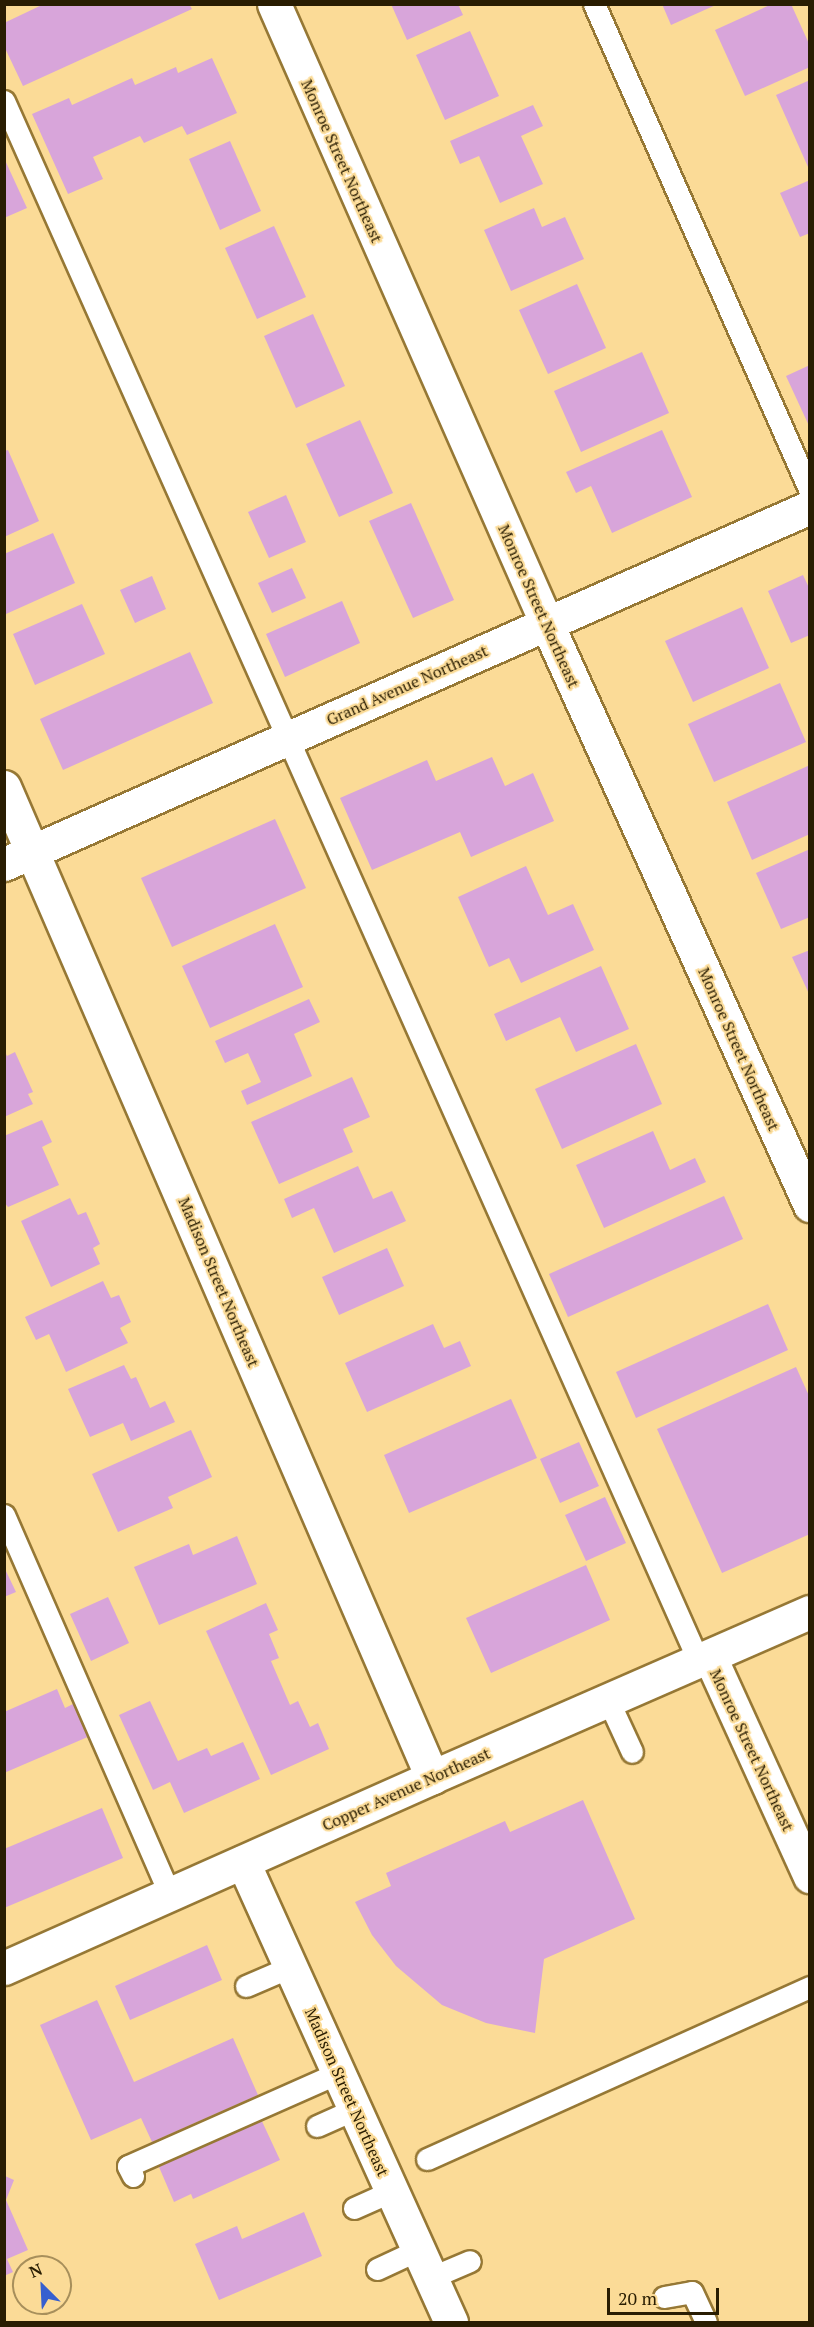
<!DOCTYPE html>
<style>
body{margin:0}
#map{position:relative;width:814px;height:2327px;overflow:hidden;background:#fbdb97;font-family:"PT Serif",serif}
div>[style]{position:absolute}
.building>*{inset:0;background:#d8a5da}
.roads{filter:drop-shadow(2px 0 #967835) drop-shadow(-2px 0 #967835) drop-shadow(0 2px #967835) drop-shadow(0 -2px #967835)}
.service>*{height:21px;margin:-10.5px;padding:0 10.5px;transform-origin:10.5px;border-radius:10.5px;background:#fff}
.minor>*{height:33px;margin:-16.5px;padding:0 16.5px;transform-origin:16.5px;border-radius:16.5px;background:#fff}
.tertiary>*{height:33px;margin:-16.5px;padding:0 16.5px;transform-origin:16.5px;border-radius:16.5px;background:#fff}
span{translate:-50% -50%;white-space:nowrap;text-align:center;line-height:1.15;-webkit-text-stroke:4.5px #fbdb97;paint-order:stroke}
.street-label{font-size:16px;color:#291d02}
.frame{position:absolute;inset:0;border:6px solid #291d02;pointer-events:none}
.north{position:absolute;left:12px;top:2255px;width:60px;height:60px;box-sizing:border-box;background:#fbdb97;border:2px solid #a78f5b;border-radius:50%;rotate:336deg;font-size:16px;font-weight:700;line-height:24px;text-align:center;color:#291d02}
.north::after{content:'';display:block;margin:auto;width:21px;height:27px;background:#365fcf;clip-path:polygon(50% 0,100% 100%,50% 72%,0 100%)}
.scale{position:absolute;left:607px;top:2288px;width:112px;height:27px;box-sizing:border-box;border:3px solid #291d02;border-top:0;padding-left:8px;font-size:18px;line-height:21px;white-space:nowrap;color:#291d02;-webkit-text-stroke:4px #fbdb97;paint-order:stroke}
</style>
<div id="map">
<div class="building">
<div style="clip-path:polygon(44px 4px,189px 4px,192px 9px,23px 86px,4px 46px,4px 23px)"></div>
<div style="clip-path:polygon(391px 4px,458px 4px,463px 15px,407px 40px)"></div>
<div style="clip-path:polygon(662px 4px,718px 4px,671px 25px)"></div>
<div style="clip-path:polygon(772px 4px,791px 4px,810px 46px,810px 67px,745px 96px,715px 30px)"></div>
<div style="clip-path:polygon(470px 31px,499px 96px,445px 120px,416px 55px)"></div>
<div style="clip-path:polygon(212px 58px,237px 113px,187px 135px,182px 126px,144px 143px,140px 136px,93px 157px,103px 179px,68px 194px,32px 114px,69px 98px,72px 105px,132px 78px,135px 85px,176px 67px,178px 73px)"></div>
<div style="clip-path:polygon(810px 80px,810px 166px,808px 167px,776px 95px)"></div>
<div style="clip-path:polygon(533px 105px,543px 126px,521px 136px,543px 184px,500px 203px,479px 156px,460px 164px,450px 141px)"></div>
<div style="clip-path:polygon(230px 141px,261px 211px,220px 230px,189px 159px)"></div>
<div style="clip-path:polygon(4px 158px,27px 208px,4px 218px)"></div>
<div style="clip-path:polygon(810px 180px,810px 233px,800px 237px,780px 193px)"></div>
<div style="clip-path:polygon(534px 208px,542px 227px,565px 217px,584px 259px,511px 291px,484px 230px)"></div>
<div style="clip-path:polygon(274px 226px,306px 297px,257px 319px,225px 248px)"></div>
<div style="clip-path:polygon(577px 284px,606px 348px,548px 374px,519px 310px)"></div>
<div style="clip-path:polygon(313px 314px,345px 386px,296px 408px,264px 336px)"></div>
<div style="clip-path:polygon(642px 352px,669px 413px,581px 452px,554px 391px)"></div>
<div style="clip-path:polygon(810px 365px,810px 428px,786px 376px)"></div>
<div style="clip-path:polygon(360px 420px,393px 493px,339px 517px,306px 444px)"></div>
<div style="clip-path:polygon(662px 430px,692px 497px,612px 533px,591px 486px,576px 493px,566px 472px)"></div>
<div style="clip-path:polygon(8px 450px,39px 521px,4px 537px,4px 451px)"></div>
<div style="clip-path:polygon(286px 495px,306px 542px,269px 558px,248px 512px)"></div>
<div style="clip-path:polygon(411px 503px,454px 600px,413px 618px,369px 521px)"></div>
<div style="clip-path:polygon(53px 533px,75px 583px,6px 614px,4px 554px)"></div>
<div style="clip-path:polygon(292px 568px,306px 598px,272px 613px,258px 583px)"></div>
<div style="clip-path:polygon(803px 575px,810px 590px,810px 635px,791px 643px,768px 591px)"></div>
<div style="clip-path:polygon(152px 576px,166px 609px,135px 623px,120px 590px)"></div>
<div style="clip-path:polygon(342px 601px,360px 643px,285px 677px,266px 634px)"></div>
<div style="clip-path:polygon(82px 604px,105px 654px,35px 685px,13px 634px)"></div>
<div style="clip-path:polygon(742px 607px,769px 668px,693px 702px,665px 641px)"></div>
<div style="clip-path:polygon(190px 652px,213px 703px,63px 770px,40px 719px)"></div>
<div style="clip-path:polygon(780px 683px,806px 742px,714px 782px,688px 724px)"></div>
<div style="clip-path:polygon(492px 757px,505px 786px,533px 773px,554px 821px,471px 857px,460px 832px,372px 870px,340px 798px,427px 760px,436px 781px)"></div>
<div style="clip-path:polygon(810px 765px,810px 834px,752px 860px,727px 802px)"></div>
<div style="clip-path:polygon(275px 819px,306px 888px,172px 947px,141px 878px)"></div>
<div style="clip-path:polygon(810px 849px,810px 917px,781px 929px,756px 873px)"></div>
<div style="clip-path:polygon(526px 866px,548px 915px,573px 904px,594px 950px,521px 983px,509px 958px,489px 967px,458px 897px)"></div>
<div style="clip-path:polygon(275px 924px,303px 987px,210px 1028px,182px 966px)"></div>
<div style="clip-path:polygon(810px 950px,810px 996px,792px 957px)"></div>
<div style="clip-path:polygon(601px 966px,629px 1029px,576px 1052px,560px 1017px,506px 1041px,494px 1014px)"></div>
<div style="clip-path:polygon(309px 999px,320px 1022px,294px 1034px,312px 1076px,247px 1105px,241px 1091px,261px 1082px,248px 1053px,225px 1063px,215px 1041px)"></div>
<div style="clip-path:polygon(636px 1044px,662px 1104px,562px 1149px,535px 1089px)"></div>
<div style="clip-path:polygon(4px 1050px,7px 1056px,15px 1052px,33px 1092px,28px 1094px,33px 1104px,4px 1117px)"></div>
<div style="clip-path:polygon(352px 1077px,370px 1117px,343px 1129px,353px 1152px,279px 1184px,251px 1122px)"></div>
<div style="clip-path:polygon(42px 1120px,52px 1142px,42px 1147px,59px 1185px,8px 1207px,4px 1202px,4px 1136px)"></div>
<div style="clip-path:polygon(653px 1131px,670px 1170px,695px 1158px,706px 1182px,604px 1228px,576px 1165px)"></div>
<div style="clip-path:polygon(358px 1166px,373px 1199px,392px 1191px,406px 1221px,334px 1253px,314px 1208px,292px 1218px,284px 1199px)"></div>
<div style="clip-path:polygon(724px 1196px,743px 1239px,568px 1317px,549px 1274px)"></div>
<div style="clip-path:polygon(70px 1198px,78px 1215px,86px 1212px,100px 1244px,93px 1248px,100px 1264px,51px 1287px,21px 1221px)"></div>
<div style="clip-path:polygon(387px 1248px,404px 1286px,339px 1315px,322px 1277px)"></div>
<div style="clip-path:polygon(103px 1281px,111px 1298px,119px 1295px,131px 1322px,120px 1328px,128px 1343px,66px 1372px,49px 1334px,36px 1340px,25px 1317px)"></div>
<div style="clip-path:polygon(768px 1304px,788px 1350px,636px 1418px,616px 1372px)"></div>
<div style="clip-path:polygon(433px 1324px,444px 1348px,460px 1341px,471px 1366px,367px 1412px,345px 1363px)"></div>
<div style="clip-path:polygon(124px 1365px,131px 1379px,136px 1377px,150px 1408px,165px 1401px,175px 1422px,131px 1441px,123px 1423px,90px 1437px,68px 1389px)"></div>
<div style="clip-path:polygon(796px 1367px,810px 1398px,810px 1534px,722px 1573px,657px 1429px)"></div>
<div style="clip-path:polygon(511px 1399px,537px 1458px,409px 1513px,384px 1455px)"></div>
<div style="clip-path:polygon(191px 1430px,212px 1477px,168px 1497px,173px 1508px,118px 1532px,92px 1474px)"></div>
<div style="clip-path:polygon(579px 1442px,599px 1486px,560px 1503px,540px 1459px)"></div>
<div style="clip-path:polygon(605px 1497px,626px 1543px,586px 1561px,565px 1515px)"></div>
<div style="clip-path:polygon(237px 1536px,257px 1584px,159px 1625px,134px 1567px,189px 1544px,193px 1555px)"></div>
<div style="clip-path:polygon(586px 1565px,610px 1620px,491px 1673px,466px 1618px)"></div>
<div style="clip-path:polygon(4px 1567px,16px 1592px,4px 1597px)"></div>
<div style="clip-path:polygon(108px 1597px,129px 1643px,91px 1661px,70px 1614px)"></div>
<div style="clip-path:polygon(266px 1603px,278px 1630px,269px 1634px,279px 1658px,271px 1661px,290px 1705px,298px 1701px,310px 1727px,318px 1723px,329px 1749px,271px 1775px,206px 1631px)"></div>
<div style="clip-path:polygon(57px 1689px,65px 1708px,75px 1703px,90px 1736px,4px 1773px,4px 1712px)"></div>
<div style="clip-path:polygon(150px 1701px,178px 1761px,207px 1748px,211px 1756px,243px 1742px,260px 1779px,184px 1813px,170px 1782px,153px 1790px,119px 1715px)"></div>
<div style="clip-path:polygon(583px 1800px,635px 1919px,544px 1959px,535px 2033px,486px 2023px,442px 2005px,396px 1966px,372px 1935px,355px 1902px,391px 1886px,386px 1873px,505px 1821px,510px 1832px)"></div>
<div style="clip-path:polygon(102px 1808px,123px 1858px,4px 1908px,4px 1849px)"></div>
<div style="clip-path:polygon(207px 1945px,222px 1980px,130px 2020px,115px 1986px)"></div>
<div style="clip-path:polygon(97px 2000px,134px 2082px,233px 2038px,258px 2095px,152px 2142px,141px 2118px,91px 2140px,40px 2025px)"></div>
<div style="clip-path:polygon(260px 2117px,280px 2160px,193px 2199px,191px 2194px,174px 2202px,159px 2167px,175px 2159px,174px 2155px)"></div>
<div style="clip-path:polygon(5px 2176px,14px 2180px,6px 2200px,28px 2250px,7px 2259px,13px 2272px,4px 2276px)"></div>
<div style="clip-path:polygon(304px 2212px,322px 2256px,219px 2300px,195px 2244px,237px 2226px,242px 2239px)"></div>
</div>
<div class="roads">
<div class="service">
<div style="left:594px;top:4px;width:533px;rotate:66.08deg"></div>
<div style="left:4px;top:101px;width:1706px;rotate:66deg"></div>
<div style="left:4px;top:1515px;width:415px;rotate:66.4deg"></div>
<div style="left:608px;top:1700px;width:57px;rotate:65.2deg"></div>
<div style="left:246px;top:1986px;width:48px;rotate:-23.4deg"></div>
<div style="left:317px;top:2126px;width:42px;rotate:-24.1deg"></div>
<div style="left:427px;top:2159px;width:420px;rotate:-24.2deg"></div>
<div style="left:133px;top:2176px;width:11px;rotate:-117deg"></div>
<div style="left:128px;top:2166px;width:230px;rotate:-23.9deg"></div>
<div style="left:354px;top:2208px;width:42px;rotate:-24.1deg"></div>
<div style="left:377px;top:2269px;width:45px;rotate:-24.9deg"></div>
<div style="left:430px;top:2278px;width:43px;rotate:-23deg"></div>
<div style="left:664px;top:2297px;width:28px;rotate:-10deg"></div>
<div style="left:692px;top:2292px;width:33px;rotate:65deg"></div>
</div>
<div class="minor">
<div style="left:274px;top:4px;width:677px;rotate:66.24deg"></div>
<div style="left:547px;top:624px;width:638px;rotate:65.65deg"></div>
<div style="left:4px;top:787px;width:1079px;rotate:66.62deg"></div>
<div style="left:4px;top:864px;width:882px;rotate:-23.89deg"></div>
<div style="left:710px;top:1657px;width:241px;rotate:65.5deg"></div>
<div style="left:243px;top:1862px;width:505px;rotate:65.67deg"></div>
</div>
<div class="tertiary">
<div style="left:4px;top:1968px;width:469px;rotate:-24deg"></div>
<div style="left:432px;top:1777px;width:412px;rotate:-23.6deg"></div>
</div>
</div>
<div class="street-label">
<span style="left:342px;top:161px;rotate:66deg">Monroe Street Northeast</span>
<span style="left:539px;top:606px;rotate:66deg">Monroe Street Northeast</span>
<span style="left:407px;top:685px;rotate:-24deg">Grand Avenue Northeast</span>
<span style="left:739px;top:1049px;rotate:66deg">Monroe Street Northeast</span>
<span style="left:219px;top:1282px;rotate:67deg">Madison Street Northeast</span>
<span style="left:752px;top:1750px;rotate:65deg">Monroe Street Northeast</span>
<span style="left:406px;top:1789px;rotate:-24deg">Copper Avenue Northeast</span>
<span style="left:347px;top:2092px;rotate:66deg">Madison Street Northeast</span>
</div>
<div class="frame"></div>
<div class="north">N</div>
<div class="scale">20 m</div>
</div>
